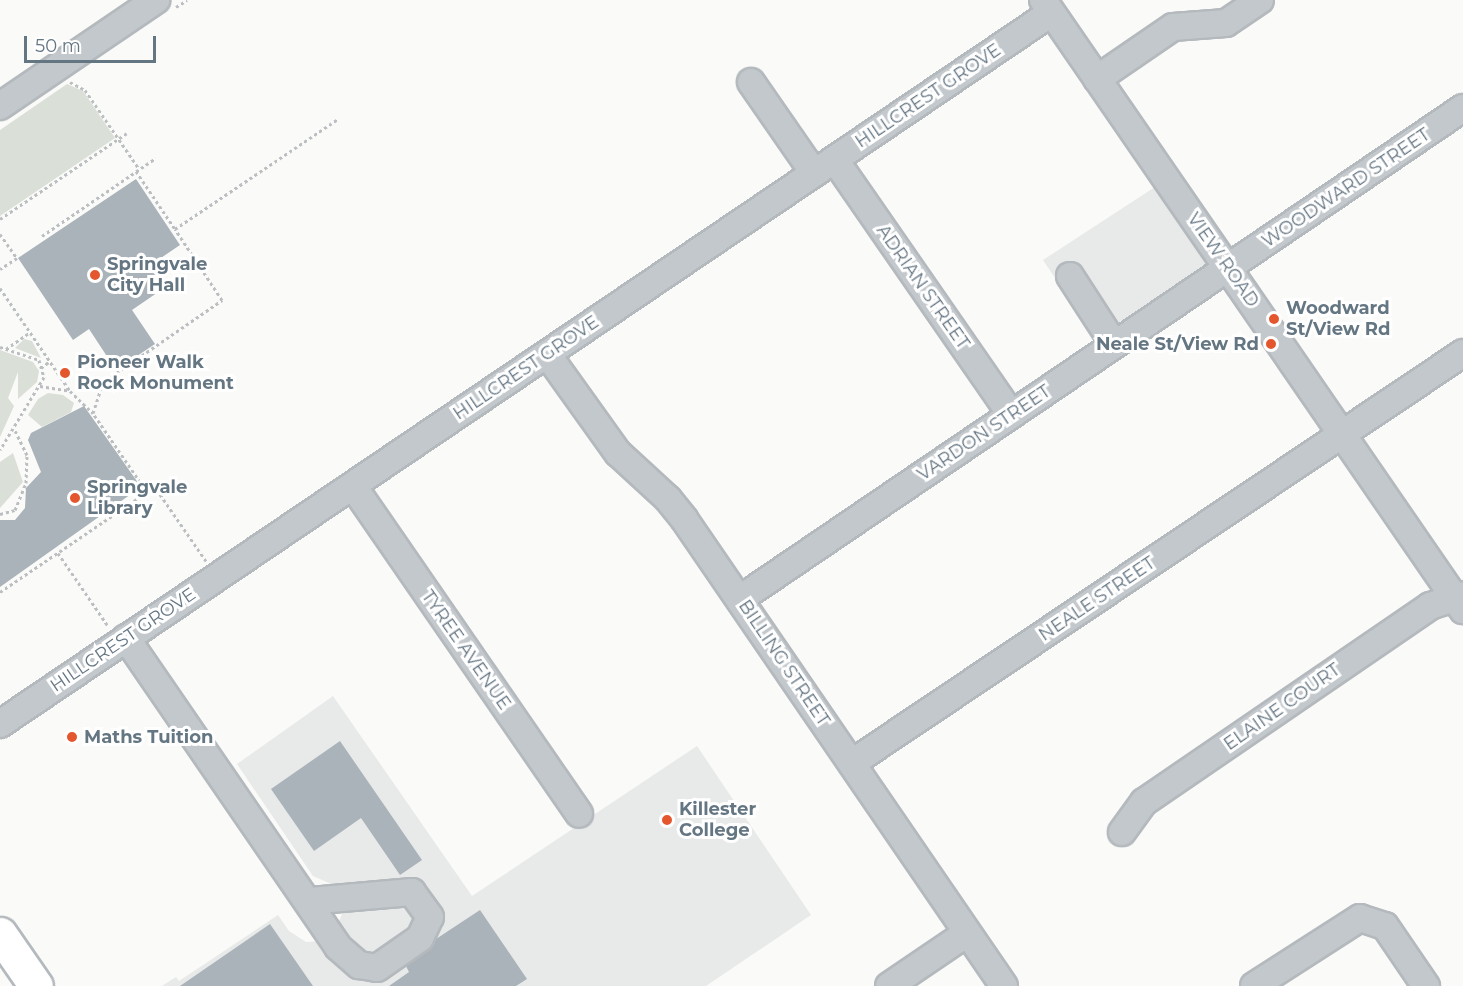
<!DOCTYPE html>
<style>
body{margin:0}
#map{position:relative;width:1463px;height:986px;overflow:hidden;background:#fafaf8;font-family:Montserrat,sans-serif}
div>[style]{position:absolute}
.built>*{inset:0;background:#e8e9e9}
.green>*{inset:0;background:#dadfd7}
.building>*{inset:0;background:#aab3b9}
.path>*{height:3px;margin-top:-1.5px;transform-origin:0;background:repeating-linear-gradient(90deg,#bbbfc2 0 3px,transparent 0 6px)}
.roads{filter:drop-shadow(2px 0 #b4b9bd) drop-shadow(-2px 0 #b4b9bd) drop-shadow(0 2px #b4b9bd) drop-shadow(0 -2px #b4b9bd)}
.minor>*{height:26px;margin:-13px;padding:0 13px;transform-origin:13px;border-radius:13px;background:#c3c8cc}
.highway>*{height:33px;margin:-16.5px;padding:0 16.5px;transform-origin:16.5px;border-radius:16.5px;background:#fff}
.dots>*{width:16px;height:16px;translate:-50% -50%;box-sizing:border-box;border:3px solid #fff;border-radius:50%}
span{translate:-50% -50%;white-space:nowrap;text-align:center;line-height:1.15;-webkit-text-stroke:6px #fff;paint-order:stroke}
.street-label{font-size:18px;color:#657683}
.poi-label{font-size:18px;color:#657683;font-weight:700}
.left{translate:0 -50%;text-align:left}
.right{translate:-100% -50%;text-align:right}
.scale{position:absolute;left:24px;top:36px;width:132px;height:27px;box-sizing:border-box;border:3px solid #657683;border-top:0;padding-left:8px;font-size:18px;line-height:21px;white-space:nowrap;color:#657683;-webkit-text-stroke:4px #fff;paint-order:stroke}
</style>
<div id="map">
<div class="built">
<div style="clip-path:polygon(1155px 187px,1207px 265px,1095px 338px,1043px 260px)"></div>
<div style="clip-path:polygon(333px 696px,472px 896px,697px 746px,811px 915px,706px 986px,162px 986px,176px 977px,179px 981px,278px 915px,289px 931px,306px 942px,320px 941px,340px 919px,344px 909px,339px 893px,329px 883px,313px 876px,237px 764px)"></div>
</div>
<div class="green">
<div style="clip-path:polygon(67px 84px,83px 91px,115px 138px,0 216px,0 130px)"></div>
<div style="clip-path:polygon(24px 339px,32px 341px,41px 358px,15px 348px)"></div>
<div style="clip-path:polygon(0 350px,33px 362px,39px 371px,37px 382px,18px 399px,18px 372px,8px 398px,14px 406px,0 437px)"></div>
<div style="clip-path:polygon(48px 393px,63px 395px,74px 403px,71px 412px,42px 427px,28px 415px,38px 399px)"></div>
<div style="clip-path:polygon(13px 453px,23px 482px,0 508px,0 462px)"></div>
</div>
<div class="building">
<div style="clip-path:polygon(136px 179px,180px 245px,152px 264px,167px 286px,132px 310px,155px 344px,116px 370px,89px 329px,73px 340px,18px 258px)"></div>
<div style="clip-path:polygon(84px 406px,141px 487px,0 587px,0 520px,15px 520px,25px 508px,26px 488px,41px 472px,28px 440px,31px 433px)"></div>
<div style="clip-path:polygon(340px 741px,422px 860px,400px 875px,361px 818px,314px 851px,271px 789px)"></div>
<div style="clip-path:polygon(480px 910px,527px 979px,516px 986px,389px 986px,409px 972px,406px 966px,429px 950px,436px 939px)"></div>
<div style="clip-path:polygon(270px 924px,313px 986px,180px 986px)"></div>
</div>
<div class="path">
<div style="left:176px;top:7px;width:13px;rotate:-32deg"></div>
<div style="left:70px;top:82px;width:17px;rotate:28deg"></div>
<div style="left:85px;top:90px;width:96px;rotate:55.6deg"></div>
<div style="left:136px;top:171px;width:70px;rotate:56.1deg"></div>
<div style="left:0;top:219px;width:153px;rotate:-34.1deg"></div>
<div style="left:0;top:234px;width:29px;rotate:55deg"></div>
<div style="left:17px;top:258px;width:20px;rotate:147deg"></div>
<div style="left:42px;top:236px;width:138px;rotate:-34.4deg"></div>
<div style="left:0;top:288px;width:125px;rotate:55.8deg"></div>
<div style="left:70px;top:391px;width:32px;rotate:44deg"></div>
<div style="left:0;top:347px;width:41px;rotate:18.4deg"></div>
<div style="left:39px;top:360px;width:18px;rotate:74deg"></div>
<div style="left:44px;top:377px;width:85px;rotate:121.1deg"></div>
<div style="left:6px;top:349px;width:29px;rotate:-35deg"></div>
<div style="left:41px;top:368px;width:11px;rotate:-38deg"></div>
<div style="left:40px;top:386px;width:30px;rotate:9deg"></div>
<div style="left:0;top:514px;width:16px;rotate:-15deg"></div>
<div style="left:15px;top:510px;width:29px;rotate:-68deg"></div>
<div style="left:26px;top:483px;width:28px;rotate:-88deg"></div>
<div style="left:27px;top:455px;width:28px;rotate:-116deg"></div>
<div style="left:58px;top:553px;width:88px;rotate:55.6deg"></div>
<div style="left:206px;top:561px;width:90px;rotate:-124.6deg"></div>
<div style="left:155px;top:487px;width:9px;rotate:148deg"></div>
<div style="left:147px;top:492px;width:96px;rotate:-124.4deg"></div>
<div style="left:93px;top:413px;width:29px;rotate:-72deg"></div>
<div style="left:102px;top:385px;width:13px;rotate:-42deg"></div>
<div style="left:112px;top:376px;width:134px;rotate:-34.6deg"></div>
<div style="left:222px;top:300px;width:85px;rotate:-123.5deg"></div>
<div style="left:175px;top:229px;width:197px;rotate:-34deg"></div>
<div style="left:0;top:592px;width:178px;rotate:-34.2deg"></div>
</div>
<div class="roads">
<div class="minor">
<div style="left:1043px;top:0;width:741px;rotate:55.45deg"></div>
<div style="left:1097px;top:79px;width:92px;rotate:-34.4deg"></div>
<div style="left:1173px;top:27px;width:53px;rotate:-4.3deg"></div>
<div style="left:1226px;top:23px;width:41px;rotate:-34.1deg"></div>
<div style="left:751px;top:82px;width:111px;rotate:55.3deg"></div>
<div style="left:0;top:106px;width:189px;rotate:-34.2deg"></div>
<div style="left:835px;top:160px;width:309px;rotate:55.3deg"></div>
<div style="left:1070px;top:276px;width:81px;rotate:57.1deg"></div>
<div style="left:547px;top:354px;width:122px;rotate:54.4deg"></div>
<div style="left:618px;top:453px;width:68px;rotate:42.6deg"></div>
<div style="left:668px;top:499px;width:26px;rotate:51deg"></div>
<div style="left:684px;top:519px;width:566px;rotate:55.58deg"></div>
<div style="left:353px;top:486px;width:398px;rotate:55.4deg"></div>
<div style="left:740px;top:599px;width:874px;rotate:-34.18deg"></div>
<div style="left:126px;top:638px;width:375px;rotate:55.5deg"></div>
<div style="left:338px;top:947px;width:28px;rotate:41deg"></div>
<div style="left:359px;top:965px;width:18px;rotate:9deg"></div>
<div style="left:377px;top:968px;width:52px;rotate:-34.9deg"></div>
<div style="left:420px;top:938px;width:23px;rotate:-65deg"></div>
<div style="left:430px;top:917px;width:31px;rotate:-126deg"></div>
<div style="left:412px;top:892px;width:102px;rotate:175deg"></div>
<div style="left:0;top:724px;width:1269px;rotate:-34.08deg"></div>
<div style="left:852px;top:763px;width:736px;rotate:-33.86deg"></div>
<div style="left:1122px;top:832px;width:37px;rotate:-54deg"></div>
<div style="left:1144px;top:802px;width:347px;rotate:-34.4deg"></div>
<div style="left:1430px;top:606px;width:35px;rotate:-18deg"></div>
<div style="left:889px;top:986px;width:94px;rotate:-34.2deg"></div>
<div style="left:1254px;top:986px;width:126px;rotate:-32.7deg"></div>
<div style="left:1360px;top:918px;width:26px;rotate:18deg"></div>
<div style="left:1385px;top:926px;width:73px;rotate:55.7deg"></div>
</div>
<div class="highway">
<div style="left:0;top:934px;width:63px;rotate:55.3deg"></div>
</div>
</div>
<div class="dots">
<div style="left:95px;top:275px;background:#e4572e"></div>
<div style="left:1274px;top:319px;background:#e4572e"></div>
<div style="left:1271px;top:344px;background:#e4572e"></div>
<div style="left:65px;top:373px;background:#e4572e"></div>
<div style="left:75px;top:498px;background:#e4572e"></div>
<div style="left:72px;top:737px;background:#e4572e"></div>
<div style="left:667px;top:820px;background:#e4572e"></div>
</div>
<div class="street-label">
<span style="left:928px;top:96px;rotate:-34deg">HILLCREST GROVE</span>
<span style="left:1346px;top:188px;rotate:-34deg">WOODWARD STREET</span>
<span style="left:1223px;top:260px;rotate:55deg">VIEW ROAD</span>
<span style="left:923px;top:287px;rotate:55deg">ADRIAN STREET</span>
<span style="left:526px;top:368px;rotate:-34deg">HILLCREST GROVE</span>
<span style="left:984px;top:433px;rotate:-34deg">VARDON STREET</span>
<span style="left:1097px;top:599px;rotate:-34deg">NEALE STREET</span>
<span style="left:123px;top:640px;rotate:-34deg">HILLCREST GROVE</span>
<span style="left:466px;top:650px;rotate:55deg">TYREE AVENUE</span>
<span style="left:784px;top:663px;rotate:56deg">BILLING STREET</span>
<span style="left:1282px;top:707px;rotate:-35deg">ELAINE COURT</span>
</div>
<div class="poi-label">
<span class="left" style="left:107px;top:275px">Springvale<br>City Hall</span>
<span class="left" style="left:1286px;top:319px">Woodward<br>St/View Rd</span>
<span class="right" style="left:1259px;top:344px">Neale St/View Rd</span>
<span class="left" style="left:77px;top:373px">Pioneer Walk<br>Rock Monument</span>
<span class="left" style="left:87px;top:498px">Springvale<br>Library</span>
<span class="left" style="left:84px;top:737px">Maths Tuition</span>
<span class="left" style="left:679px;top:820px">Killester<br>College</span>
</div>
<div class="scale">50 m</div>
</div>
